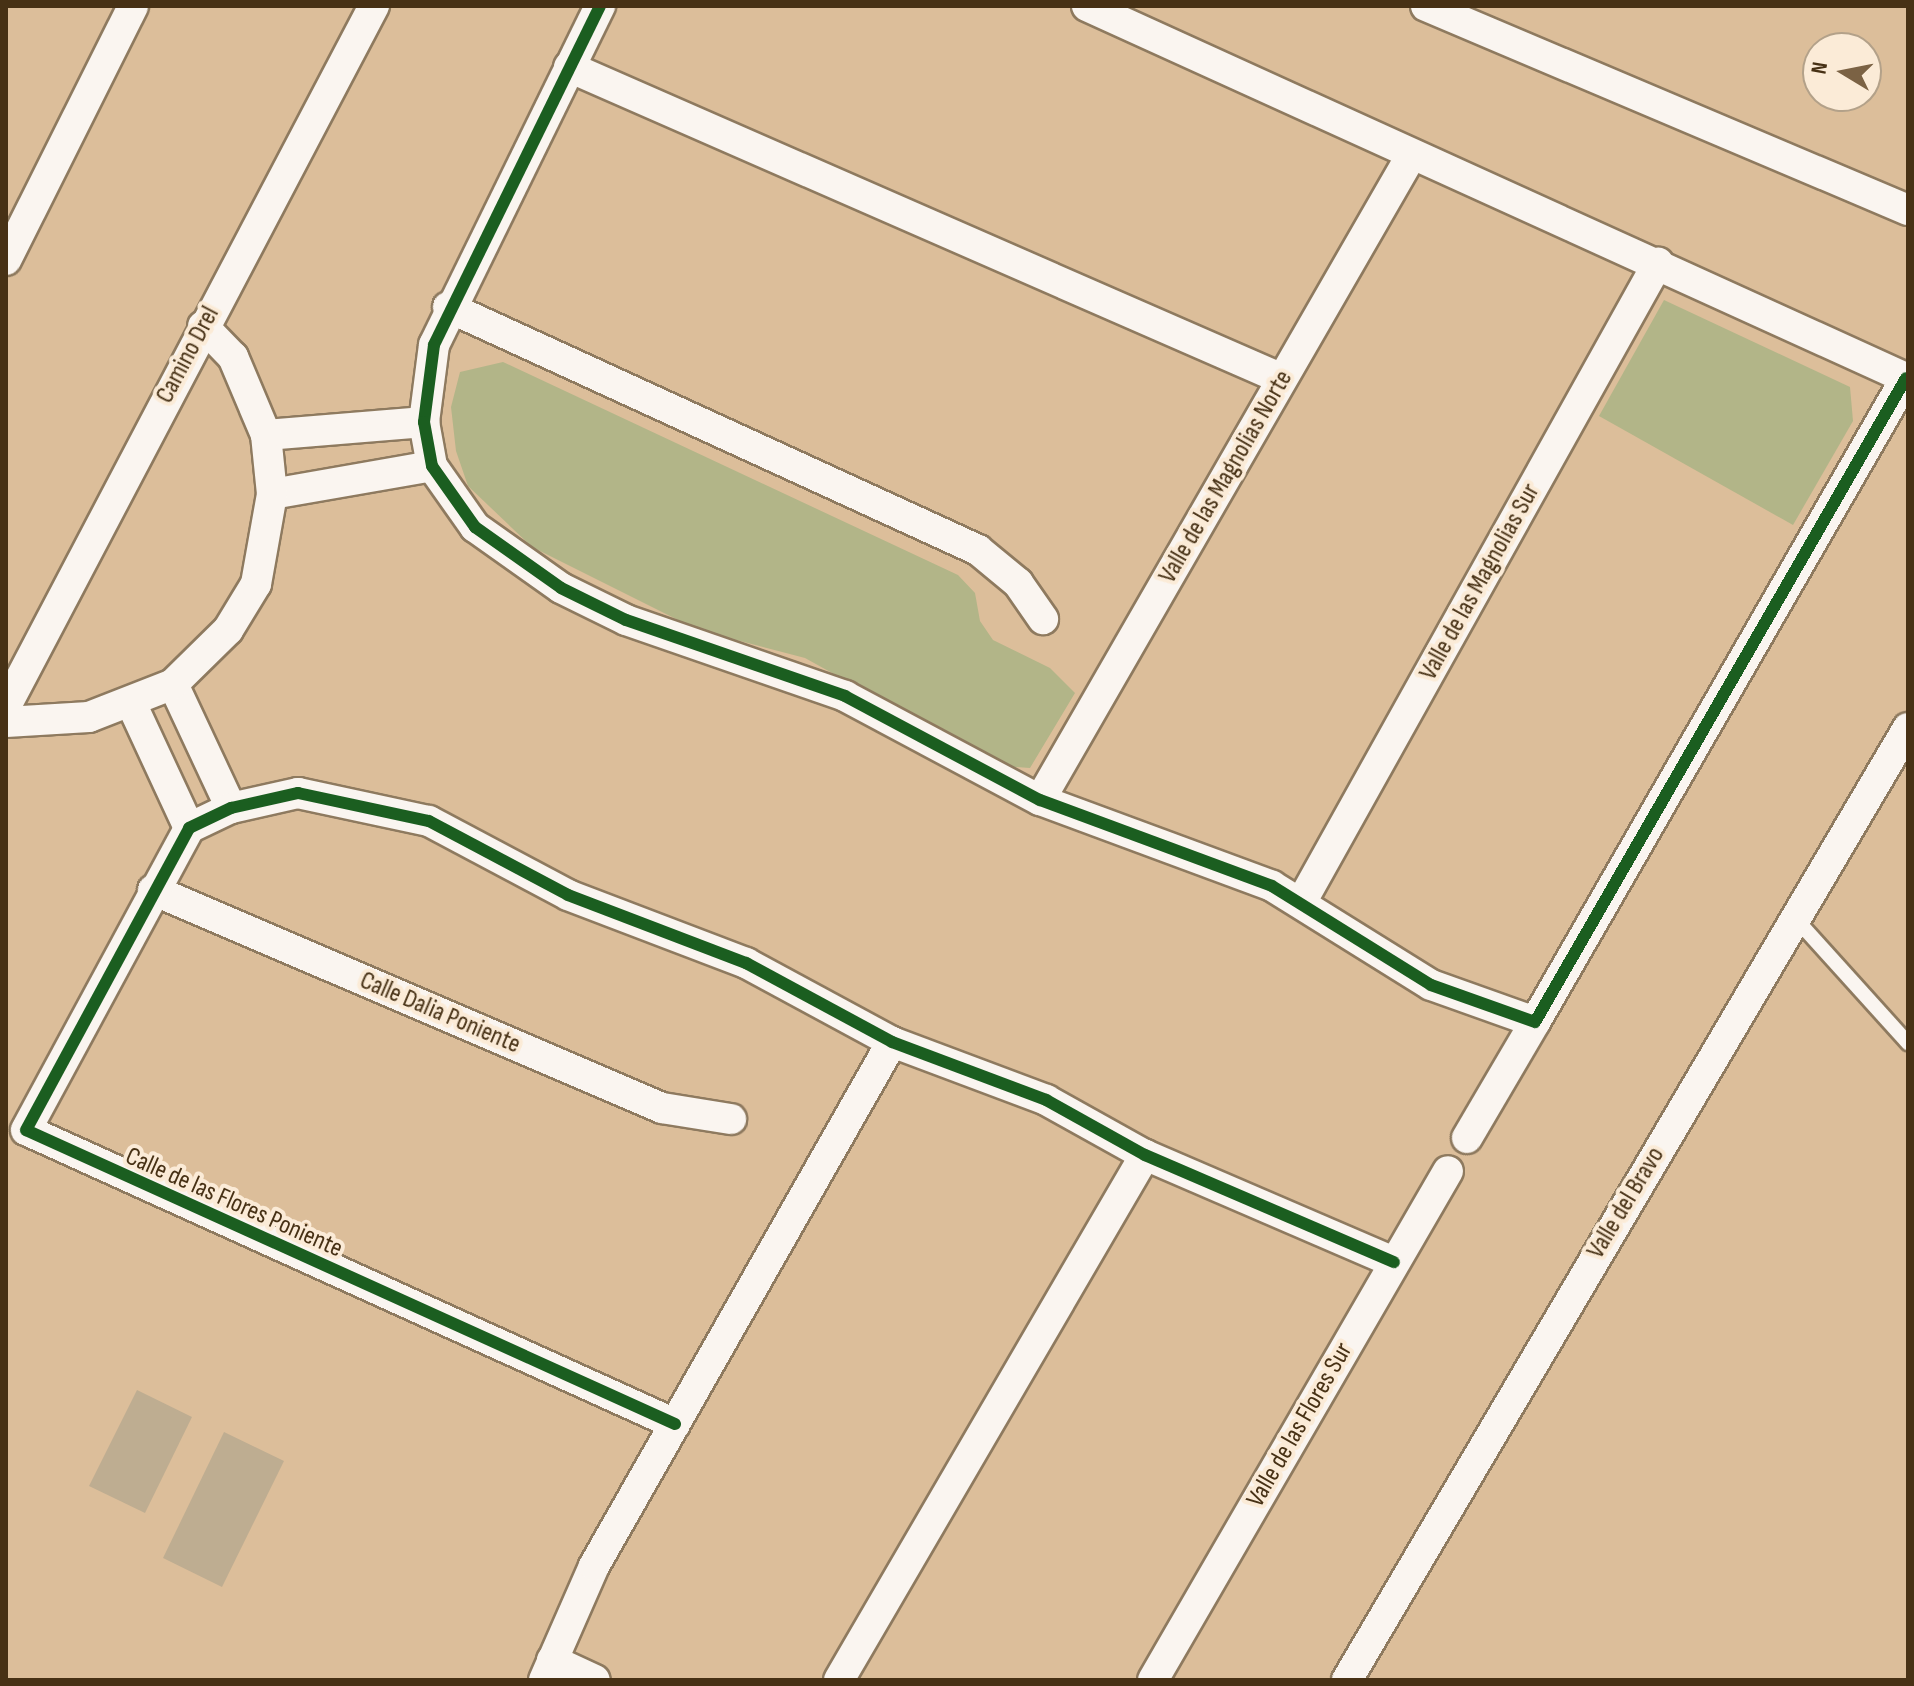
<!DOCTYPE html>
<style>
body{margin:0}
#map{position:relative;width:1914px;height:1686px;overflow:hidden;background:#dcbe9a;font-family:"Sofia Sans Condensed",sans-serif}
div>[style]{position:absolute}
.green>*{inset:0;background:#b2b588}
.building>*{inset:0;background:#bead91}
.roads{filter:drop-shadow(2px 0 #8e7a5f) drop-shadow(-2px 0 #8e7a5f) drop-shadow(0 2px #8e7a5f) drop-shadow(0 -2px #8e7a5f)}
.lane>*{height:14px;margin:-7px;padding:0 7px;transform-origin:7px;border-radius:7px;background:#faf5f0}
.street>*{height:30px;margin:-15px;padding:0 15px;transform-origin:15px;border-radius:15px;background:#faf5f0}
.cycleway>*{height:12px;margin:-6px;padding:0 6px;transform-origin:6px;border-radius:6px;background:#1b5e20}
span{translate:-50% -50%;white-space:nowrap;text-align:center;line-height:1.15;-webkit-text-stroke:8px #fbebd7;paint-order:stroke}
.street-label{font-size:26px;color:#473115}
.frame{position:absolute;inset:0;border:8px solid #473115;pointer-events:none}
.north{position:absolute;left:1802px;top:32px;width:80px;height:80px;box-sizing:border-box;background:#fbebd7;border:2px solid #b3a189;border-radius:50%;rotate:280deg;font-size:22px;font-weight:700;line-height:32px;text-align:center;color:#473115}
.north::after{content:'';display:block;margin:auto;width:28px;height:36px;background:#7b6244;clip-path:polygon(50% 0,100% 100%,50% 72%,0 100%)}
</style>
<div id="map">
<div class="green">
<div style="clip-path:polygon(1664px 300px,1850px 387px,1853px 421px,1793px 525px,1599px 416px)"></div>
<div style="clip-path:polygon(503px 362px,958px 575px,975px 593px,980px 621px,993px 640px,1050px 668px,1075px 693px,1030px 768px,1000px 766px,805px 658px,698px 630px,532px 547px,468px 486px,456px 451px,451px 407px,460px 372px)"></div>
</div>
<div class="building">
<div style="clip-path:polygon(137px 1390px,192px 1417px,145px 1513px,89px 1486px)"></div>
<div style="clip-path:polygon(224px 1432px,284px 1461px,222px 1587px,163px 1558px)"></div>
</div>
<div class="roads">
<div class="lane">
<div style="left:1795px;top:918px;width:169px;rotate:47.9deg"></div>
</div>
<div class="street">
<div style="left:600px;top:6px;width:377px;rotate:116.1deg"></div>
<div style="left:434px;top:345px;width:78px;rotate:97.4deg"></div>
<div style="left:424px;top:422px;width:45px;rotate:79.7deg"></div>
<div style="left:432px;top:466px;width:75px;rotate:54.8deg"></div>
<div style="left:475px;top:527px;width:105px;rotate:35.3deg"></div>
<div style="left:561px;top:588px;width:72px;rotate:26.2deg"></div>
<div style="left:626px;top:620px;width:232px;rotate:19.1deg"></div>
<div style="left:845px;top:696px;width:221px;rotate:28.1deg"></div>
<div style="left:1040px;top:800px;width:247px;rotate:20.3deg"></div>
<div style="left:1272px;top:886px;width:187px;rotate:31.9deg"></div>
<div style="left:1431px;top:985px;width:110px;rotate:19.6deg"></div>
<div style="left:1535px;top:1022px;width:743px;rotate:-60.05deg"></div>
<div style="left:1087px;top:6px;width:902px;rotate:24.43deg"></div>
<div style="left:1426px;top:6px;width:523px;rotate:22.94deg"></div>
<div style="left:569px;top:67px;width:778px;rotate:23.63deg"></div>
<div style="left:6px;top:260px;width:284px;rotate:-63.4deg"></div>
<div style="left:448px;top:307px;width:583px;rotate:24.63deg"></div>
<div style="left:978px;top:550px;width:52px;rotate:39.5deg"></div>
<div style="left:1018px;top:583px;width:44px;rotate:55.2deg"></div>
<div style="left:266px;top:435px;width:159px;rotate:-4.7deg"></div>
<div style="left:272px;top:494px;width:162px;rotate:-9.9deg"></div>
<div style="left:173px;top:684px;width:137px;rotate:64.9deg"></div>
<div style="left:132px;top:705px;width:136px;rotate:65.1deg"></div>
<div style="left:6px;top:706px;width:791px;rotate:-62.27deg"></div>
<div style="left:6px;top:722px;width:83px;rotate:-3.4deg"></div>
<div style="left:89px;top:717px;width:90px;rotate:-21.4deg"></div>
<div style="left:173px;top:684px;width:77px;rotate:-44.5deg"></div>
<div style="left:228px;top:630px;width:54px;rotate:-58.7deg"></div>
<div style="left:256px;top:584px;width:91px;rotate:-79.9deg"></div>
<div style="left:272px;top:494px;width:59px;rotate:-95.8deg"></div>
<div style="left:266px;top:435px;width:85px;rotate:-112.9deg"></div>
<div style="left:233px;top:357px;width:43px;rotate:-134.1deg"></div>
<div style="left:1040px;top:800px;width:745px;rotate:-60.06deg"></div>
<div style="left:153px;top:890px;width:554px;rotate:23.19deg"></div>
<div style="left:662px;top:1108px;width:70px;rotate:9.1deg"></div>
<div style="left:1302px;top:901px;width:731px;rotate:-60.84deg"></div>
<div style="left:1467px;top:1138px;width:134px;rotate:-59.6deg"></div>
<div style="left:675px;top:1424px;width:712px;rotate:-155.63deg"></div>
<div style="left:26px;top:1130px;width:343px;rotate:-61.6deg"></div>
<div style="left:189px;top:828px;width:47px;rotate:-25.5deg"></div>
<div style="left:231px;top:808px;width:69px;rotate:-12.6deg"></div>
<div style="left:298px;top:793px;width:134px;rotate:12.1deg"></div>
<div style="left:429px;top:821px;width:157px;rotate:28deg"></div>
<div style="left:568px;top:895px;width:191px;rotate:20.9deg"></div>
<div style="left:746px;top:963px;width:166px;rotate:28.4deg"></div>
<div style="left:892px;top:1042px;width:165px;rotate:20.6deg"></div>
<div style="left:1046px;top:1100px;width:113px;rotate:29.1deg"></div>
<div style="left:1145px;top:1155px;width:271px;rotate:23.3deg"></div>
<div style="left:552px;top:1660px;width:47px;rotate:24.9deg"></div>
<div style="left:544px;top:1680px;width:124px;rotate:-66.3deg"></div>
<div style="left:594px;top:1566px;width:603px;rotate:-60.37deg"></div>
<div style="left:839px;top:1680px;width:608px;rotate:-59.76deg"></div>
<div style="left:1153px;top:1680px;width:588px;rotate:-59.9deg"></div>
<div style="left:1347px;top:1680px;width:1105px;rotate:-59.49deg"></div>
</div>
</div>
<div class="cycleway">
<div style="left:600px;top:6px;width:377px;rotate:116.1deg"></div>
<div style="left:434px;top:345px;width:78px;rotate:97.4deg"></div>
<div style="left:424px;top:422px;width:45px;rotate:79.7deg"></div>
<div style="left:432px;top:466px;width:75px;rotate:54.8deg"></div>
<div style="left:475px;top:527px;width:105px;rotate:35.3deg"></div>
<div style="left:561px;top:588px;width:72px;rotate:26.2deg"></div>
<div style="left:626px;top:620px;width:232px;rotate:19.1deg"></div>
<div style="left:845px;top:696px;width:221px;rotate:28.1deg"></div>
<div style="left:1040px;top:800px;width:247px;rotate:20.3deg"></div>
<div style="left:1272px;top:886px;width:187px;rotate:31.9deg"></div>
<div style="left:1431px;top:985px;width:110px;rotate:19.6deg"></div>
<div style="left:1535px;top:1022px;width:743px;rotate:-60.05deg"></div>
<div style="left:675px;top:1424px;width:712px;rotate:-155.63deg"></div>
<div style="left:26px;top:1130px;width:343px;rotate:-61.6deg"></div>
<div style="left:189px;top:828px;width:47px;rotate:-25.5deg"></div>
<div style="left:231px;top:808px;width:69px;rotate:-12.6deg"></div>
<div style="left:298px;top:793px;width:134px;rotate:12.1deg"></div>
<div style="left:429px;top:821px;width:157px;rotate:28deg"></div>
<div style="left:568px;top:895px;width:191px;rotate:20.9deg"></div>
<div style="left:746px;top:963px;width:166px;rotate:28.4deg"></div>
<div style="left:892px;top:1042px;width:165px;rotate:20.6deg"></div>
<div style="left:1046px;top:1100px;width:113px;rotate:29.1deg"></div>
<div style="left:1145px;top:1155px;width:271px;rotate:23.3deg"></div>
</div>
<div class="street-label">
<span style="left:188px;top:355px;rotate:-62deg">Camino Drel</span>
<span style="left:1226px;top:477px;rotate:-60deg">Valle de las Magnolias Norte</span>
<span style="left:1480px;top:582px;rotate:-61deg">Valle de las Magnolias Sur</span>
<span style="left:440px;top:1013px;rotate:23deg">Calle Dalia Poniente</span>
<span style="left:234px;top:1203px;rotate:24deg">Calle de las Flores Poniente</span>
<span style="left:1626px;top:1203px;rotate:-59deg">Valle del Bravo</span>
<span style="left:1300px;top:1425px;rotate:-60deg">Valle de las Flores Sur</span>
</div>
<div class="frame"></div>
<div class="north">N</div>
</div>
